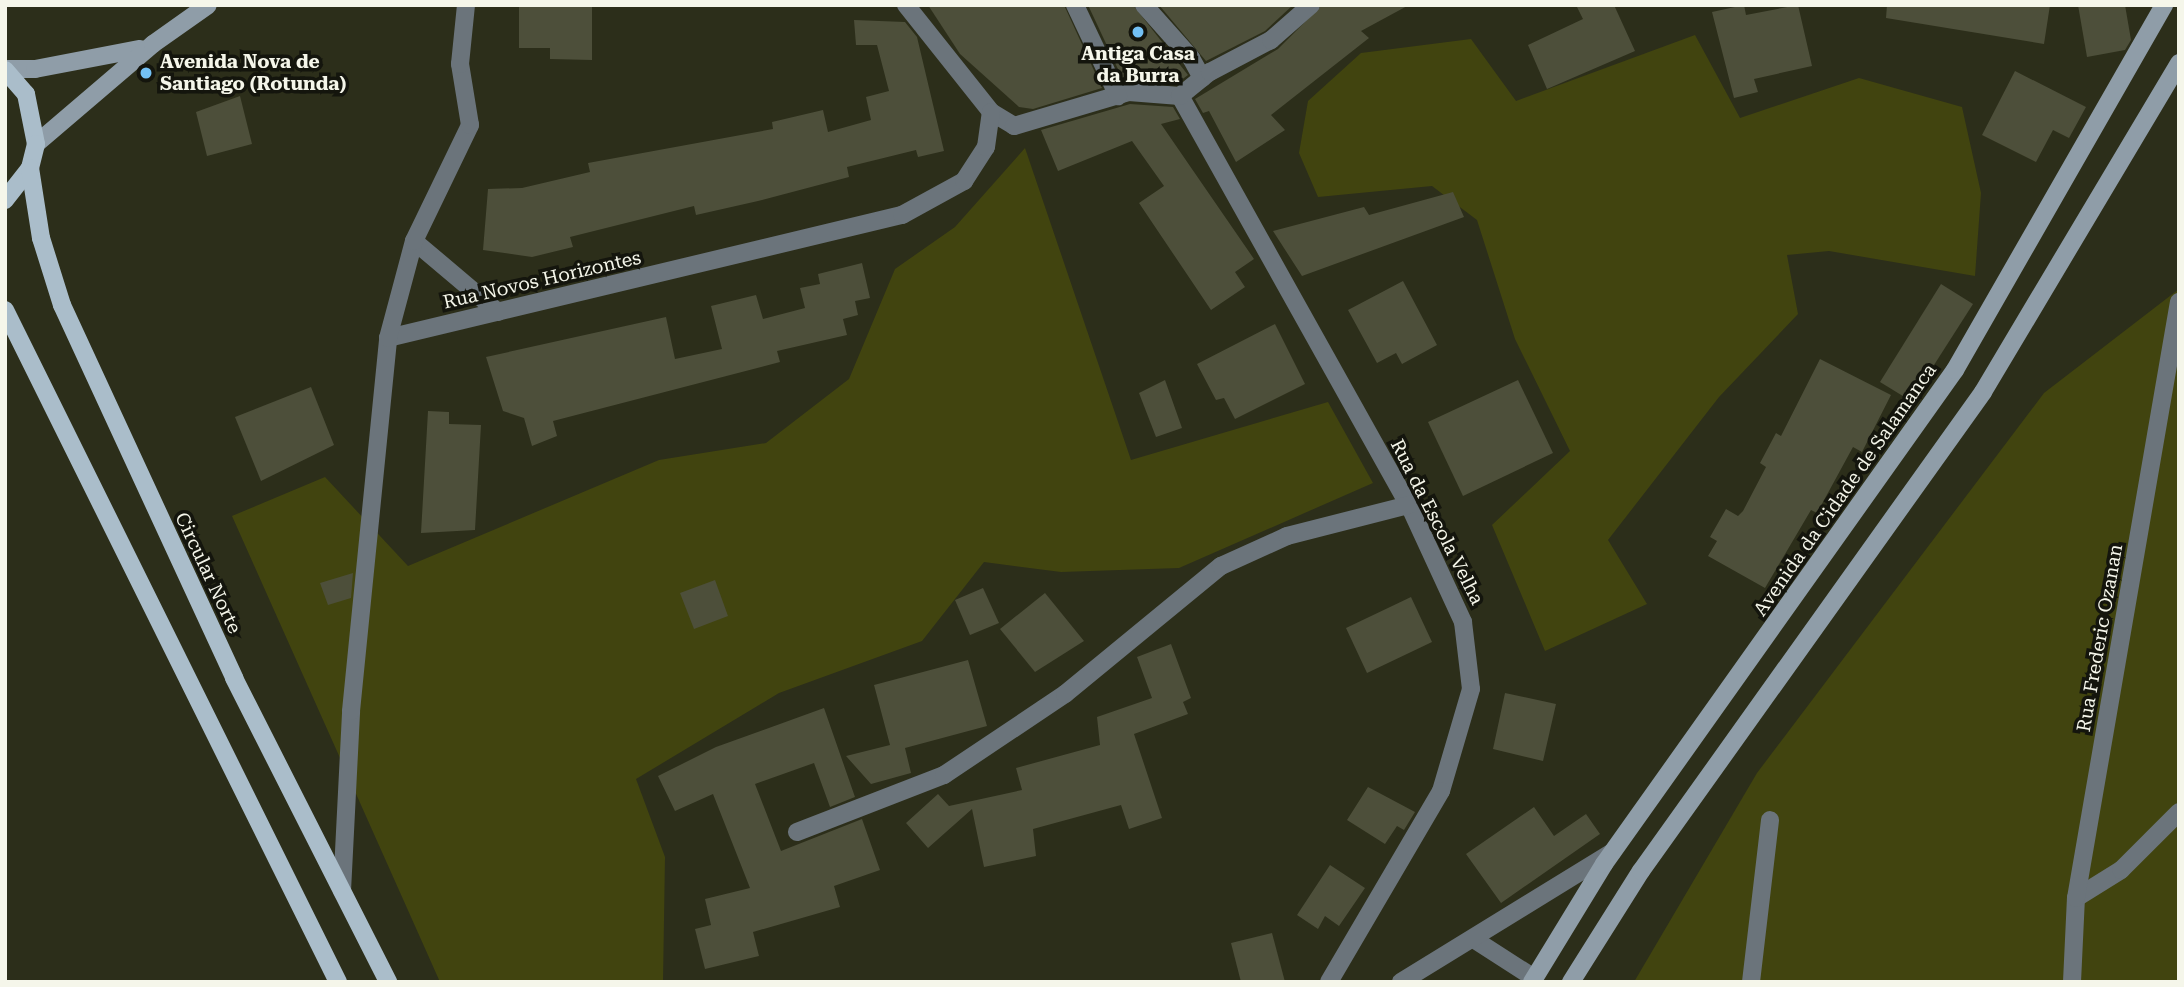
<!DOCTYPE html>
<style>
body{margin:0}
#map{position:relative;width:2184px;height:987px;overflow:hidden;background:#2c2e1a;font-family:"Roboto Serif",serif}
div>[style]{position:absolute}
.green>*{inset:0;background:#41440f}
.building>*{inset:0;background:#4d4f3a}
.street>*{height:18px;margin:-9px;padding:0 9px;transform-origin:9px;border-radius:9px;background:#6b747b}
.secondary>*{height:18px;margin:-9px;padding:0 9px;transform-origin:9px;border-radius:9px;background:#8f9da8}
.primary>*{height:18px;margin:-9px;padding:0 9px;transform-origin:9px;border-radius:9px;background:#aabdca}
.dots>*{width:19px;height:19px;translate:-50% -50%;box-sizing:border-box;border:4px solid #14150d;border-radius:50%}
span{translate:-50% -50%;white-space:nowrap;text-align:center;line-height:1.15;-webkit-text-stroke:7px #14150d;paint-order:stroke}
.poi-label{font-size:19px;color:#f5f6ea;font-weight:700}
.left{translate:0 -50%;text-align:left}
.street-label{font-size:19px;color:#f5f6ea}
.frame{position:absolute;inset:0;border:7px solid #f5f6ea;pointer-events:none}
</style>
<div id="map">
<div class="green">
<div style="clip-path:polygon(1695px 35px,1740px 118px,1859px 78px,1962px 107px,1981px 193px,1975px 276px,1829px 251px,1787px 255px,1798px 314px,1719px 397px,1608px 540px,1647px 604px,1545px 651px,1492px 525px,1570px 451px,1515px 339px,1477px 220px,1432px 186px,1318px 197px,1299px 153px,1308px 101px,1361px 53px,1471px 39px,1516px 101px)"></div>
<div style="clip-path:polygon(1025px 148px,1131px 460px,1328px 402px,1373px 483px,1179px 568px,1061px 572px,984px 562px,922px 641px,779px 693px,636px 779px,665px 857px,663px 982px,440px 982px,232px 516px,325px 477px,408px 566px,659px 460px,766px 443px,849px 379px,895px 269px,955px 227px)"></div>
<div style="clip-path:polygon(2179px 289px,2179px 982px,1634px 982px,1757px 773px,2044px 393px)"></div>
</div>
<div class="building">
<div style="clip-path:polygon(592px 5px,592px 60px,550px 59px,550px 48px,519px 48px,519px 7px)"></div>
<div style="clip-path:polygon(928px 5px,1064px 5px,1102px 88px,1033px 109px,1019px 107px,960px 54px)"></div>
<div style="clip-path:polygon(1088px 5px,1133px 5px,1188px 75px,1176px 84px,1124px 82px)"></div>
<div style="clip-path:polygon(1159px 5px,1293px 5px,1265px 31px,1206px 61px)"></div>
<div style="clip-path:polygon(1322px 5px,1409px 5px,1361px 31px,1369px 38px,1271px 115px,1285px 130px,1236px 162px,1209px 111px,1203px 113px,1195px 99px,1278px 49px)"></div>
<div style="clip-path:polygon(1576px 5px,1614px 5px,1635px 51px,1547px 89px,1528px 45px,1583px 19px)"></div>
<div style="clip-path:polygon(1744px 5px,1746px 15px,1798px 5px,1812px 66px,1754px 79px,1758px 92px,1734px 98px,1712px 12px)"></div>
<div style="clip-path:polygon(1887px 5px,2050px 5px,2044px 44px,1886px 18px)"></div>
<div style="clip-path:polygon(2078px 5px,2125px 5px,2131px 40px,2125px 50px,2087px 57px)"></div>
<div style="clip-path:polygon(854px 20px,905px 22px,917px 37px,944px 151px,918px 157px,916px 150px,847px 167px,849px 177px,758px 201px,696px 215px,694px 206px,570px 237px,573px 247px,532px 257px,483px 250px,488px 189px,522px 188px,590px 172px,588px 163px,773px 129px,772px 122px,823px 110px,828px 132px,871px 120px,866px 97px,889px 91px,877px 45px,856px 45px)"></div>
<div style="clip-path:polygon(2015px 71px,2086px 107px,2069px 138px,2053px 130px,2036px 162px,1982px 135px)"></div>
<div style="clip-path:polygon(240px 96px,252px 144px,207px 156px,196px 112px)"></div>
<div style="clip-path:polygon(1130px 104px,1173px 107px,1180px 119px,1161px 124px,1254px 259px,1235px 272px,1245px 287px,1211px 310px,1139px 203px,1164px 186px,1132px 141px,1058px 171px,1041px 130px)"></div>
<div style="clip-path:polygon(1453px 192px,1464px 217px,1302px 276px,1273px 231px,1364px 207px,1369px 215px)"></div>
<div style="clip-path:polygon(862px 263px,870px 298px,855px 301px,858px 315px,843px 319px,847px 335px,777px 351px,780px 362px,553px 421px,557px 436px,532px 446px,524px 418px,503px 411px,486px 357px,666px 317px,675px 359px,722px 349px,711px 306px,756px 295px,763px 319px,805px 308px,800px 288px,820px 284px,818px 274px)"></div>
<div style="clip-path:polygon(1403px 281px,1437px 345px,1402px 364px,1396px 353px,1377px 363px,1348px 310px)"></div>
<div style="clip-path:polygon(1941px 284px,1973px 304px,1911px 401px,1880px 382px)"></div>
<div style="clip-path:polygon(1275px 324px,1305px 384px,1235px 419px,1224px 398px,1216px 400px,1197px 364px)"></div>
<div style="clip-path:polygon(1820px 359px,1891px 395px,1862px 452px,1853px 447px,1817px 513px,1811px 510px,1765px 588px,1708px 556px,1717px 541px,1710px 537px,1726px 509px,1738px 516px,1743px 511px,1766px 467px,1760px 463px,1776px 433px,1781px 436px)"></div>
<div style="clip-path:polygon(1165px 380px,1182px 428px,1156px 437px,1139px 393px)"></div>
<div style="clip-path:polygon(1518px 380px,1553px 453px,1463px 496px,1428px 422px)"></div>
<div style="clip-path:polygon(311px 387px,334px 445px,261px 481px,235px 417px)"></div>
<div style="clip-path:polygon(428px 411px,449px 412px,449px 424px,481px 425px,475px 530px,421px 533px)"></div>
<div style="clip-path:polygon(353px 573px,351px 598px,328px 605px,320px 583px)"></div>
<div style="clip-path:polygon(715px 580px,728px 616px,694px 629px,680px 593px)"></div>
<div style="clip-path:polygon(983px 588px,999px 623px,970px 635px,955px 600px)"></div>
<div style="clip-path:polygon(1045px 593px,1084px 641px,1035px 672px,1000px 629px)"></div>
<div style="clip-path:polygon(1411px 597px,1432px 642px,1367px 673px,1346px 628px)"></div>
<div style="clip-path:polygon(1171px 644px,1191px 698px,1183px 702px,1188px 714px,1134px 734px,1162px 818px,1129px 829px,1121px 805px,1033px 829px,1036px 856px,984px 867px,972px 809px,928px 848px,906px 823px,938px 794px,949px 806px,1022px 790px,1016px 768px,1100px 745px,1097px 717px,1152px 698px,1137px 657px)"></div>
<div style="clip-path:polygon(968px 660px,987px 726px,905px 748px,911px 773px,871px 784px,846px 756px,890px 745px,874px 685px)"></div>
<div style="clip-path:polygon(1505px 693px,1556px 704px,1543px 761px,1493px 749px)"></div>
<div style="clip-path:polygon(824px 708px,855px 797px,830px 807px,814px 763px,755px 784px,781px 851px,862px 819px,880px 870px,834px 886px,840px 907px,753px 932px,759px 956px,705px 969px,695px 929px,711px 925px,705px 899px,750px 888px,713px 794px,675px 811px,658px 776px,716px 747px)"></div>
<div style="clip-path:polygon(1368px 787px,1415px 812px,1404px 830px,1397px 826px,1385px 844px,1347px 820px)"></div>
<div style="clip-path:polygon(1534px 807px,1554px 836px,1586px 814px,1600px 834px,1501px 903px,1466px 854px)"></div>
<div style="clip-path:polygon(1330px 865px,1365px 888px,1339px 926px,1325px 916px,1318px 929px,1297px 915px)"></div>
<div style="clip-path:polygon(1272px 933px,1285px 982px,1241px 982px,1231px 943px)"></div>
</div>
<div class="street">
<div style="left:906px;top:5px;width:137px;rotate:51.5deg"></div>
<div style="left:991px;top:112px;width:27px;rotate:31deg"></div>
<div style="left:1014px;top:126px;width:120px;rotate:-16.5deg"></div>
<div style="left:1129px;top:92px;width:51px;rotate:4.5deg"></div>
<div style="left:1075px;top:5px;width:101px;rotate:64.7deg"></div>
<div style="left:1144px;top:5px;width:71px;rotate:48.4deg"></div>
<div style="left:1191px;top:58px;width:23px;rotate:61deg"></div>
<div style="left:1180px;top:96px;width:469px;rotate:60.8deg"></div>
<div style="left:1409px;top:505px;width:129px;rotate:65.2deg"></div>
<div style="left:1463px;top:622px;width:67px;rotate:83.2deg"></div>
<div style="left:1471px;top:689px;width:106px;rotate:106.4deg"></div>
<div style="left:1441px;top:791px;width:221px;rotate:120.4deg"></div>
<div style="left:1180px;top:96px;width:38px;rotate:-39deg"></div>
<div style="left:1210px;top:72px;width:69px;rotate:-27.7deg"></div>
<div style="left:1271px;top:40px;width:53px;rotate:-41.2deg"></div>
<div style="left:414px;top:241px;width:110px;rotate:40.2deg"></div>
<div style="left:388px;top:338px;width:529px;rotate:-13.46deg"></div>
<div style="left:902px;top:215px;width:71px;rotate:-28.7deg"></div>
<div style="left:964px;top:181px;width:40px;rotate:-57.1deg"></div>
<div style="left:986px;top:147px;width:35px;rotate:-82deg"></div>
<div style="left:797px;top:832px;width:158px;rotate:-21.2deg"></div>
<div style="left:944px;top:775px;width:146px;rotate:-33.8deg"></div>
<div style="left:1065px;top:694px;width:202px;rotate:-39.4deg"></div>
<div style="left:1221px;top:566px;width:72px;rotate:-24.4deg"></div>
<div style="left:1287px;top:536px;width:126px;rotate:-14.3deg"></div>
<div style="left:342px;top:891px;width:180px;rotate:-87.1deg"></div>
<div style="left:351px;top:711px;width:375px;rotate:-84.3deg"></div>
<div style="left:388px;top:338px;width:100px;rotate:-75deg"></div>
<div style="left:414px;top:241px;width:129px;rotate:-64.2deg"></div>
<div style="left:470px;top:125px;width:62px;rotate:-99.3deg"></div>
<div style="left:460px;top:64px;width:59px;rotate:-84.2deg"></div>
<div style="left:2076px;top:898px;width:53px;rotate:-31.9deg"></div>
<div style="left:2121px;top:870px;width:82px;rotate:-45deg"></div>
<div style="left:1475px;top:940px;width:70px;rotate:32.8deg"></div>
<div style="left:1401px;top:982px;width:248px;rotate:-31.6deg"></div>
<div style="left:1751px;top:982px;width:163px;rotate:-83.3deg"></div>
<div style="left:2072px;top:982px;width:84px;rotate:-87.3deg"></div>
<div style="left:2076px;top:898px;width:605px;rotate:-80.2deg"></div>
</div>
<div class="secondary">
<div style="left:5px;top:69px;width:30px"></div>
<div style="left:35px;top:69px;width:107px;rotate:-10.8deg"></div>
<div style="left:36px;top:144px;width:154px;rotate:-40.5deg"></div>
<div style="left:153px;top:44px;width:67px;rotate:-35.3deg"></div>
<div style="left:1532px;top:982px;width:138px;rotate:-58.6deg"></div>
<div style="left:1604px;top:864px;width:606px;rotate:-54.61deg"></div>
<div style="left:1955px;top:370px;width:421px;rotate:-60.2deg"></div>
<div style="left:1571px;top:982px;width:131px;rotate:-57.8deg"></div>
<div style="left:1641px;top:871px;width:589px;rotate:-54.47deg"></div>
<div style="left:1983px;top:392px;width:383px;rotate:-59.2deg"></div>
</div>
<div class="primary">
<div style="left:5px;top:70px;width:32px;rotate:49deg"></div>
<div style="left:26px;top:94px;width:51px;rotate:78.7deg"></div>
<div style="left:36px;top:144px;width:25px;rotate:104deg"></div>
<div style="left:30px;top:168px;width:41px;rotate:128deg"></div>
<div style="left:30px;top:168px;width:71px;rotate:81.1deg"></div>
<div style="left:41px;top:238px;width:70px;rotate:72.6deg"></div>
<div style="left:62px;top:305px;width:411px;rotate:65.2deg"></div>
<div style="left:234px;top:678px;width:341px;rotate:63.1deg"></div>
<div style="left:5px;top:310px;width:750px;rotate:63.64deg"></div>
</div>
<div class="dots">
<div style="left:1138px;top:32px;background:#73c1f5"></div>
<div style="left:146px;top:73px;background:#73c1f5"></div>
</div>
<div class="poi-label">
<span style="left:1138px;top:65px">Antiga Casa<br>da Burra</span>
<span class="left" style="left:160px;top:73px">Avenida Nova de<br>Santiago (Rotunda)</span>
</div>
<div class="street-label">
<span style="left:542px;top:280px;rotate:-13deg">Rua Novos Horizontes</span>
<span style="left:1845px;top:490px;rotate:-55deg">Avenida da Cidade de Salamanca</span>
<span style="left:1437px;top:522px;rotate:63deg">Rua da Escola Velha</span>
<span style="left:208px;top:573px;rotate:65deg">Circular Norte</span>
<span style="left:2100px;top:638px;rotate:-80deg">Rua Frederic Ozanan</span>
</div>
<div class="frame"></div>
</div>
